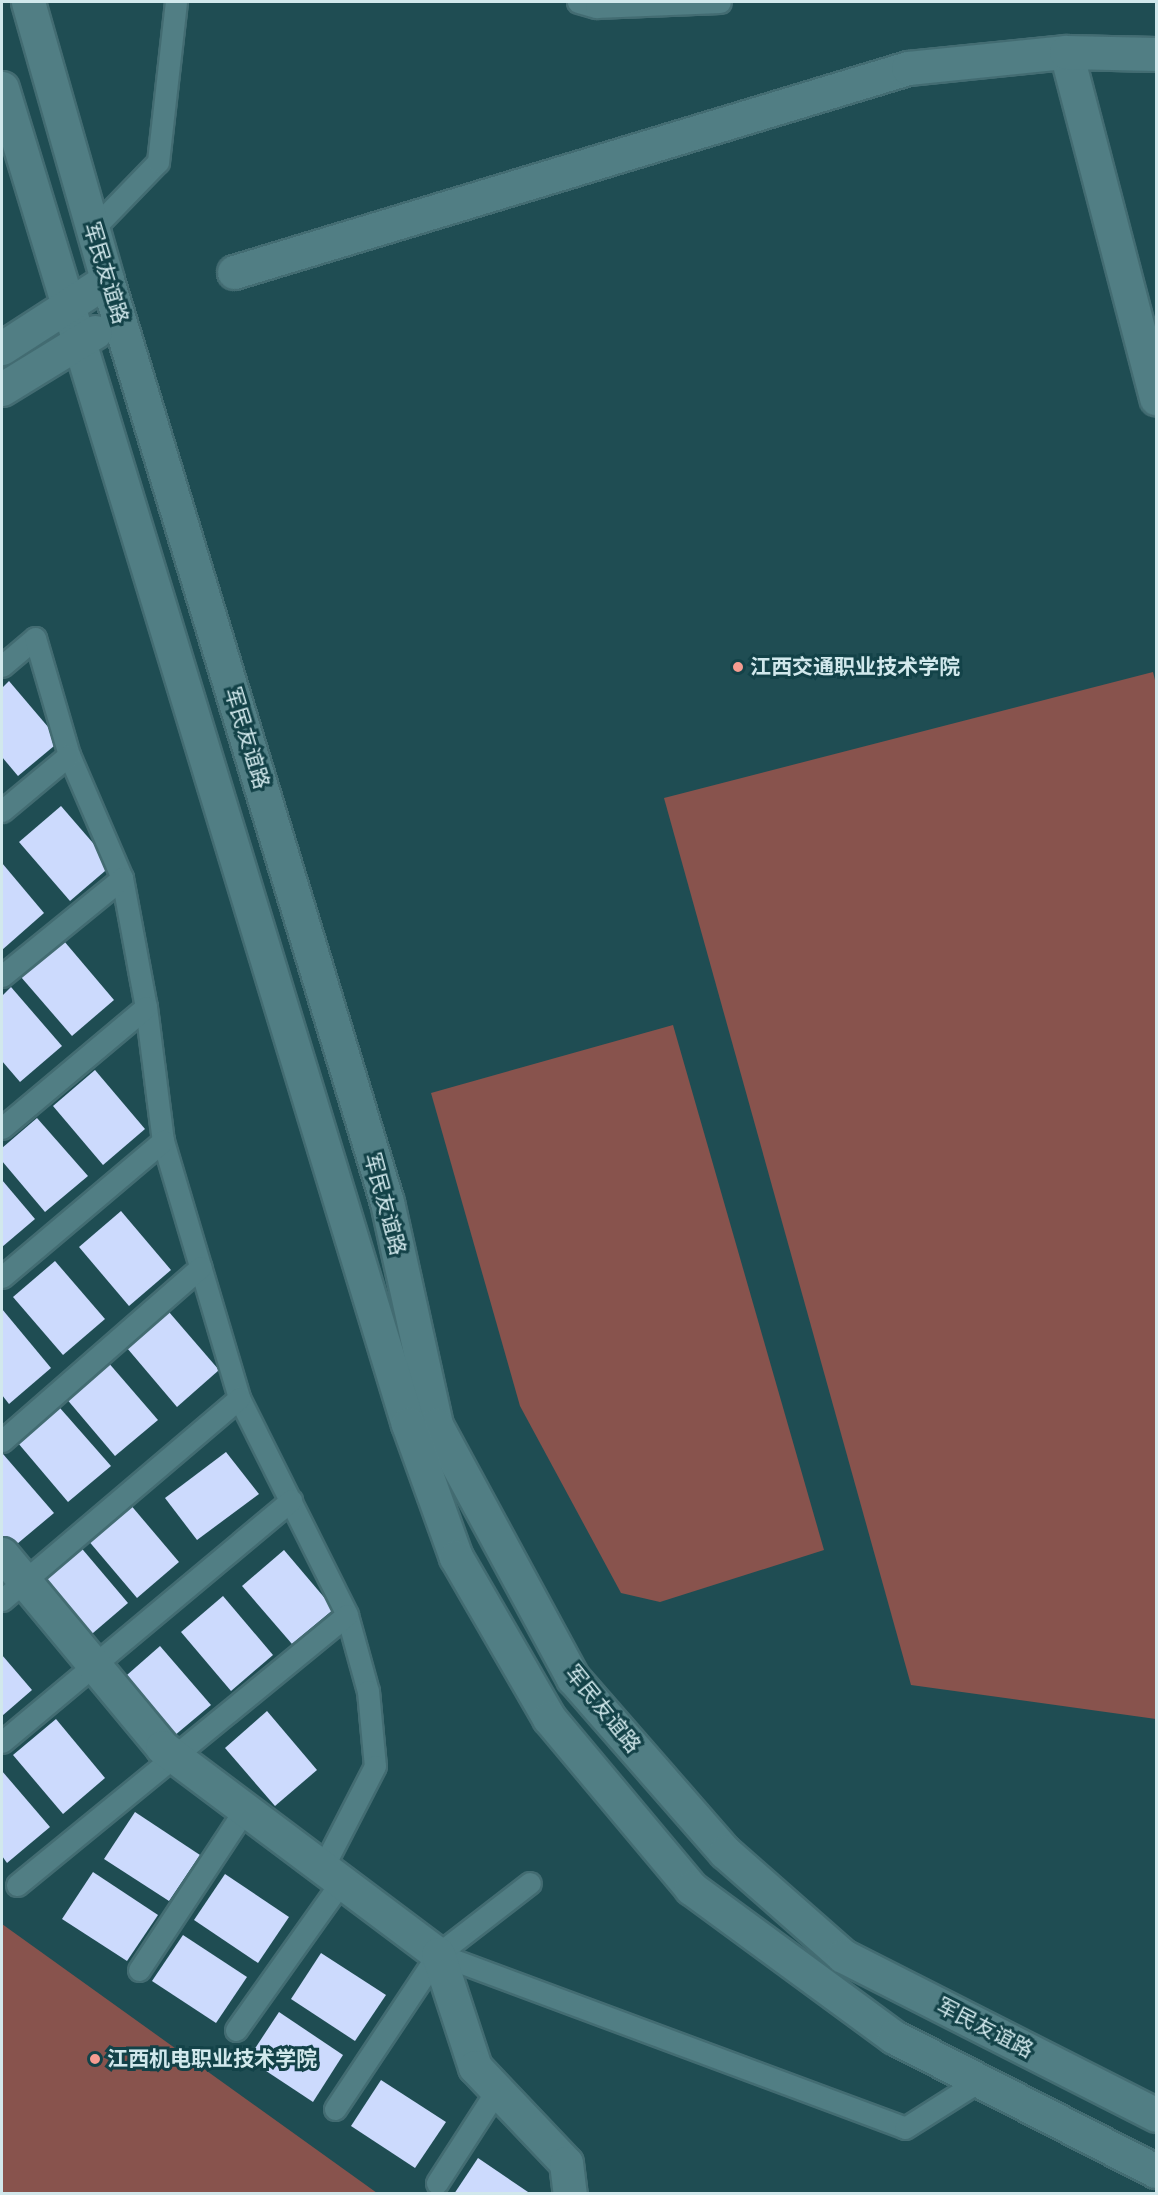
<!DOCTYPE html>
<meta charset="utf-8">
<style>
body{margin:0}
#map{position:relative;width:1158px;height:2195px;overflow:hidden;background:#1f4d53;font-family:"Fira Sans Condensed","Noto Sans SC",sans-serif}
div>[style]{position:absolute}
.green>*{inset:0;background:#88534d}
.building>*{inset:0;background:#ccdafd}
.roads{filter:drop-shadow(2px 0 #436c72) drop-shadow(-2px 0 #436c72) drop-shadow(0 2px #436c72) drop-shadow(0 -2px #436c72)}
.service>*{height:21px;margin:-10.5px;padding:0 10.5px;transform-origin:10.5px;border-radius:10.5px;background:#517e84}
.minor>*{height:33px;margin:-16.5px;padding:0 16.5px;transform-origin:16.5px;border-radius:16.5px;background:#517e84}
.tertiary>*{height:33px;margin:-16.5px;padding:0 16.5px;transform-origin:16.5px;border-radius:16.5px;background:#517e84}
.dots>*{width:16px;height:16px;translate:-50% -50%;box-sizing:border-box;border:3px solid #134248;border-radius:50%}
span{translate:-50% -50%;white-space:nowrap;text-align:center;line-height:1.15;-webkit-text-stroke:6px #134248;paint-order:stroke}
.street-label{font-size:21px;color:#d1e8ec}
.poi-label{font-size:21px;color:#d1e8ec;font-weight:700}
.left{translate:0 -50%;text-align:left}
.frame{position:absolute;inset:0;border:3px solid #d1e8ec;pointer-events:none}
</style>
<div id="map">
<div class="green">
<div style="clip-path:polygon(1153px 672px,1156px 684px,1156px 1719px,911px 1685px,664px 798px)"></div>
<div style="clip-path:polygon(673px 1025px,824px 1550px,660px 1602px,621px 1593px,520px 1406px,431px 1093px)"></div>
<div style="clip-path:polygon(2px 1924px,377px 2193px,2px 2193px)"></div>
</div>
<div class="building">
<div style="clip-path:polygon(9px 681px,60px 741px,18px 776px,2px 757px,2px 688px)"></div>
<div style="clip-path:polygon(61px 806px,112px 865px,70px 901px,19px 842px)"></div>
<div style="clip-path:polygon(2px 863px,44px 913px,2px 950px)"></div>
<div style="clip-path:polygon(64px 941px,114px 1000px,72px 1036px,21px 977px)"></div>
<div style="clip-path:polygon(11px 987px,62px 1046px,20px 1082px,2px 1061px,2px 996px)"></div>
<div style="clip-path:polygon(95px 1070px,145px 1129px,103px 1165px,53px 1106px)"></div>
<div style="clip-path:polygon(37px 1118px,88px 1176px,45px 1212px,2px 1161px,2px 1148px)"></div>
<div style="clip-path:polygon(2px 1180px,35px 1219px,2px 1247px)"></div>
<div style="clip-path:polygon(121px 1211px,171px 1270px,129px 1306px,79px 1247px)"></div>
<div style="clip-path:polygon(55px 1261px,105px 1319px,63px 1355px,13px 1297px)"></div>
<div style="clip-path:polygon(2px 1309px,51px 1368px,9px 1404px,2px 1395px)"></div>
<div style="clip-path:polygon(169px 1312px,219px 1370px,177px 1407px,127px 1348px)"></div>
<div style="clip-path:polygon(107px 1361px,158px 1420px,115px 1456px,65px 1397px)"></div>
<div style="clip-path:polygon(60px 1408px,111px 1466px,68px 1502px,18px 1443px)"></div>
<div style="clip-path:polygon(226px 1452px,259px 1494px,197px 1540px,165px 1498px)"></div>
<div style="clip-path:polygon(3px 1454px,54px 1513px,11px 1549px,2px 1537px)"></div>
<div style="clip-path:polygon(129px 1503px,179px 1562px,137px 1598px,87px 1539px)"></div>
<div style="clip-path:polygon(78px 1544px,128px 1603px,86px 1639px,36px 1580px)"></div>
<div style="clip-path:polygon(284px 1550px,334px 1609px,292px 1644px,242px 1586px)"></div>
<div style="clip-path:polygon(223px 1596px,273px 1655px,231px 1691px,181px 1632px)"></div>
<div style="clip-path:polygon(160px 1646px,211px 1705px,168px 1741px,119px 1682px)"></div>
<div style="clip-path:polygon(2px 1655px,32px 1690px,2px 1716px)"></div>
<div style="clip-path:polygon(267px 1711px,317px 1770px,275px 1806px,225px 1748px)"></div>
<div style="clip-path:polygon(56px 1719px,105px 1778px,63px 1814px,13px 1755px)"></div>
<div style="clip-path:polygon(2px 1771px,50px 1827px,7px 1863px,2px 1856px)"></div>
<div style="clip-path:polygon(135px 1812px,200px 1855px,169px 1901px,104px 1859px)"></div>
<div style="clip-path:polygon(93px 1872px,158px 1915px,127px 1961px,62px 1919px)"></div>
<div style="clip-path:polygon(225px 1874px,289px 1917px,258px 1963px,194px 1920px)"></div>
<div style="clip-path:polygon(183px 1935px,247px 1977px,216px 2023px,152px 1981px)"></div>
<div style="clip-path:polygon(321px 1953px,386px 1995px,355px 2041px,291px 1999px)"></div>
<div style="clip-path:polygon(279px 2012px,343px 2055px,313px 2102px,248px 2059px)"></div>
<div style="clip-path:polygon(381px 2080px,446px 2122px,415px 2168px,351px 2126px)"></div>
<div style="clip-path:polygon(478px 2158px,531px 2194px,454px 2194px)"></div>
</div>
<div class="roads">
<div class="service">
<div style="left:578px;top:2px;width:19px;rotate:16deg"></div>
<div style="left:596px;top:7px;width:124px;rotate:-2.3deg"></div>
<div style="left:92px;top:230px;width:95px;rotate:-45.9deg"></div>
<div style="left:158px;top:162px;width:161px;rotate:-83.6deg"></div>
<div style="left:2px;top:666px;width:43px;rotate:-40.3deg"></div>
<div style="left:35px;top:638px;width:122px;rotate:73.8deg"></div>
<div style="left:69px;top:755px;width:134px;rotate:66.7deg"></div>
<div style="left:122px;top:878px;width:131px;rotate:79.5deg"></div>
<div style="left:146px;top:1007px;width:135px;rotate:82.8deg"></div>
<div style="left:163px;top:1141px;width:268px;rotate:73.5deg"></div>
<div style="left:239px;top:1398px;width:242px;rotate:63.5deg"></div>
<div style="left:347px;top:1615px;width:79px;rotate:74.6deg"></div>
<div style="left:368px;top:1691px;width:75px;rotate:84.7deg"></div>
<div style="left:375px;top:1766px;width:114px;rotate:117.2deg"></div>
<div style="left:2px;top:811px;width:87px;rotate:-39.9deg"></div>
<div style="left:2px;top:976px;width:155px;rotate:-39.2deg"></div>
<div style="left:2px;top:1128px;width:188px;rotate:-40deg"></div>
<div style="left:2px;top:1277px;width:211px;rotate:-40.2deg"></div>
<div style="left:2px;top:1441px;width:264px;rotate:-41.2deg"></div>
<div style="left:2px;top:1600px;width:311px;rotate:-40.4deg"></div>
<div style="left:2px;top:1742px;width:377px;rotate:-39.9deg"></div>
<div style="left:17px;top:1885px;width:426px;rotate:-39.3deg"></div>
<div style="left:438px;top:1954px;width:498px;rotate:20.4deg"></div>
<div style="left:905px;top:2128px;width:88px;rotate:-32.4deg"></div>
<div style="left:139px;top:1970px;width:193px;rotate:-56.6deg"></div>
<div style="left:236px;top:2030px;width:183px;rotate:-54.6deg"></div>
<div style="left:335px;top:2109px;width:186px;rotate:-56.4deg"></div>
<div style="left:438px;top:1954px;width:116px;rotate:-37.7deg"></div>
<div style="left:437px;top:2183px;width:111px;rotate:-57.2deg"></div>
</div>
<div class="minor">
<div style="left:1066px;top:52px;width:358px;rotate:75.4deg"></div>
<div style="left:234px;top:272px;width:704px;rotate:-16.84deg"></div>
<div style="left:908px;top:68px;width:159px;rotate:-5.8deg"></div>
<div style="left:1066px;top:52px;width:90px;rotate:1.3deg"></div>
<div style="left:2px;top:1554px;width:251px;rotate:50.3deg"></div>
<div style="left:162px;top:1747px;width:345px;rotate:36.9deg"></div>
<div style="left:438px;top:1954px;width:119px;rotate:71.9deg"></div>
<div style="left:475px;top:2067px;width:132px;rotate:46.5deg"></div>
<div style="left:566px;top:2163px;width:31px;rotate:83deg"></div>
</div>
<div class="tertiary">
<div style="left:28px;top:2px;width:289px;rotate:74.1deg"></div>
<div style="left:107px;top:280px;width:964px;rotate:73.11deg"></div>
<div style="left:387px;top:1202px;width:228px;rotate:77.6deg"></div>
<div style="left:436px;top:1425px;width:288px;rotate:61.6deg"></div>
<div style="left:573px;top:1678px;width:231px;rotate:48.9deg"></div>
<div style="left:725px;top:1852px;width:157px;rotate:41.4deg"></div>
<div style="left:843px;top:1956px;width:351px;rotate:26.9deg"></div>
<div style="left:2px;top:88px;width:1396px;rotate:73.1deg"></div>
<div style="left:408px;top:1424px;width:141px;rotate:70.2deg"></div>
<div style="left:456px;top:1557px;width:186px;rotate:60deg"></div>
<div style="left:549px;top:1718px;width:222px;rotate:50.1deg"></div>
<div style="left:691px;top:1888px;width:252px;rotate:36.3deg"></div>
<div style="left:894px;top:2037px;width:294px;rotate:27.1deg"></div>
<div style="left:2px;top:348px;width:125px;rotate:-32.9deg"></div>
<div style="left:2px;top:389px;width:109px;rotate:-31.5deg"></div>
</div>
</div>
<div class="dots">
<div style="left:738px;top:667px;background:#f59c91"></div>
<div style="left:95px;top:2059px;background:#f59c91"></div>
</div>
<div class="street-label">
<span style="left:106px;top:273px;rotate:73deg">军民友谊路</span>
<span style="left:247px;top:738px;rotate:73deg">军民友谊路</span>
<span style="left:385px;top:1204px;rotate:75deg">军民友谊路</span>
<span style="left:603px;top:1709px;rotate:51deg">军民友谊路</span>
<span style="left:985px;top:2028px;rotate:27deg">军民友谊路</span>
</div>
<div class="poi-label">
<span class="left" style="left:750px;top:667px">江西交通职业技术学院</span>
<span class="left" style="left:107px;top:2059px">江西机电职业技术学院</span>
</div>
<div class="frame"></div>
</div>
